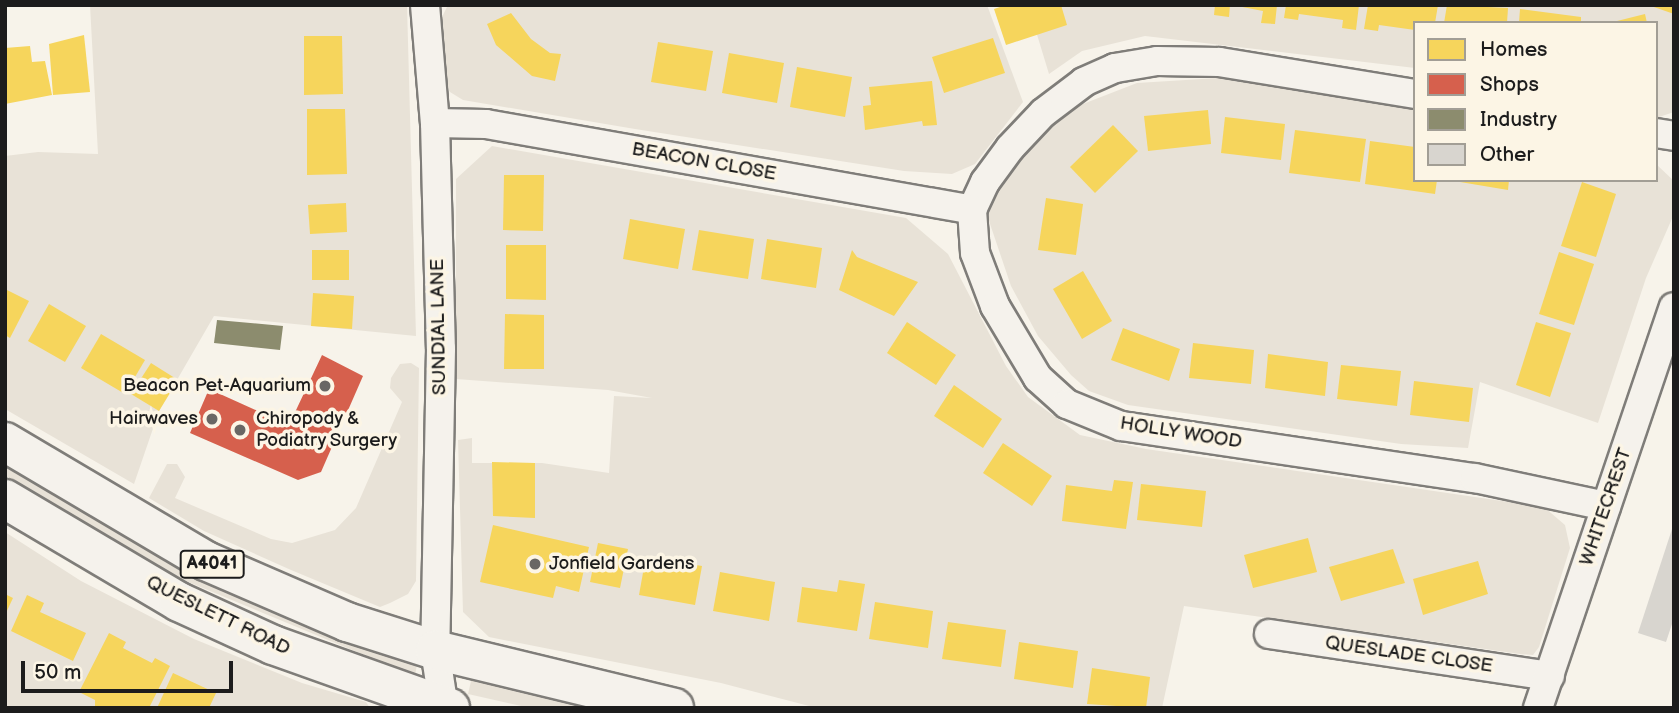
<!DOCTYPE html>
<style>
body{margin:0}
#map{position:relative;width:1679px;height:713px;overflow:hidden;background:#f7f3ea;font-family:"Balsamiq Sans",sans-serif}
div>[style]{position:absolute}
.green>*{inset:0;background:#e8e2d7}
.homes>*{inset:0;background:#f6d55c}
.shops>*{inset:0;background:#d6604d}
.industry>*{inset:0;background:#8c8c6e}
.building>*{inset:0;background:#d8d5cf}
.roads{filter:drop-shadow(2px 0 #7f7d79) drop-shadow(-2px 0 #7f7d79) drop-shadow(0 2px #7f7d79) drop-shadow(0 -2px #7f7d79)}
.street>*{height:28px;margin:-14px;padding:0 14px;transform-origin:14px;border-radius:14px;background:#f5f2ec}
.highway>*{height:38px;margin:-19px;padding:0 19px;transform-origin:19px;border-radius:19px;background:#f5f2ec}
.dots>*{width:19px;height:19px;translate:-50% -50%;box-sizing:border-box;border:4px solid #fcf5e5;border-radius:50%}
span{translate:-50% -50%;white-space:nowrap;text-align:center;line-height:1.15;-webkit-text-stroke:7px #fcf5e5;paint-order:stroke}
.shield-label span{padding:2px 5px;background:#fcf5e5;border:2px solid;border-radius:5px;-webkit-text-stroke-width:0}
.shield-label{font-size:18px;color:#1c1c1c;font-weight:700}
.street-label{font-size:19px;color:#1c1c1c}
.poi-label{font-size:19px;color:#1c1c1c}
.right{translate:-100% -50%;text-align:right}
.left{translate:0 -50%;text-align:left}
.frame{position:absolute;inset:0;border:7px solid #1c1c1c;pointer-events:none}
.legend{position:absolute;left:1413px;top:21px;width:245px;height:161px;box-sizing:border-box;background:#fcf5e5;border:2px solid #a29e95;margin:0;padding:9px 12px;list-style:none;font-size:21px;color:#1c1c1c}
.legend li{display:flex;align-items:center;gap:14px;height:35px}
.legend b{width:35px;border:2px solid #a29e95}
.scale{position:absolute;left:21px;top:661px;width:212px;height:32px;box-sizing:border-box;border:4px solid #1c1c1c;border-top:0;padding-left:9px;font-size:21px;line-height:24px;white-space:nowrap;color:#1c1c1c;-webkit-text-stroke:5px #fcf5e5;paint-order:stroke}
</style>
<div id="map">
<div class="green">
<div style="clip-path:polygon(90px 5px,407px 5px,416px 336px,214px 316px,159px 411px,134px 484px,5px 409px,5px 156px,38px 152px,98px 154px)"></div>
<div style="clip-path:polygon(448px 5px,987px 5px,1023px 102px,975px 164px,952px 174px,904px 171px,635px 129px,463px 100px,450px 92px,441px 77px,441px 19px)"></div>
<div style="clip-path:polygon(1028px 5px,1674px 5px,1674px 112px,1656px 118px,1656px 23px,1415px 23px,1415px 68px,1145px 36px,1082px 51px,1049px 74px)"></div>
<div style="clip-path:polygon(1218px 78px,1415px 105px,1415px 180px,1656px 180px,1656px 164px,1674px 181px,1674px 214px,1646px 278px,1598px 423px,1480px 382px,1468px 448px,1401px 444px,1128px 405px,1089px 391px,1071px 375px,1038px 336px,1011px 286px,987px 215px,992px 199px,1028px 148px,1070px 109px,1137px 83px)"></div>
<div style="clip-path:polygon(492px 146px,906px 218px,948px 254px,1006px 366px,1028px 397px,1080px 435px,1146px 449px,1544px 507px,1565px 525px,1570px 548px,1539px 647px,1533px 655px,1520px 654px,1184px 606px,1162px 708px,817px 708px,721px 683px,489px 637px,463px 612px,458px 440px,472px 438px,472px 463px,542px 463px,609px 473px,614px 396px,652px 398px,608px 390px,456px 379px,456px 179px)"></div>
<div style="clip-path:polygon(411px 363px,419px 368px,416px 581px,408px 594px,390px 603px,380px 607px,291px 570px,204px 531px,149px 498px,167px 464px,177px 464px,185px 477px,175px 498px,271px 539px,292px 543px,335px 530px,356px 508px,402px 402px,390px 388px,391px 378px,400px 364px)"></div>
<div style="clip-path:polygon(5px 461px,417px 664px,415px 676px,181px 579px,5px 476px)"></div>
<div style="clip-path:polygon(5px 532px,81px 581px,194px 639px,302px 683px,366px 702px,370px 708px,5px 708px)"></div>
<div style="clip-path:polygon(472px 677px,605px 708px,530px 708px,468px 694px)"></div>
</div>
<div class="homes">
<div style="clip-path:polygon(1006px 5px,1061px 5px,1067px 25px,1006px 45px,994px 9px)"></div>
<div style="clip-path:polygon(1215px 5px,1230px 5px,1229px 17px,1214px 15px)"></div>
<div style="clip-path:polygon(1232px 5px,1277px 5px,1275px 24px,1261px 23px,1263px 11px)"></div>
<div style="clip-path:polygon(1286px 5px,1359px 5px,1356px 30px,1342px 28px,1343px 20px,1299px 14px,1298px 20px,1284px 18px)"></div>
<div style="clip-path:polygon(1368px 5px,1438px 5px,1435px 23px,1415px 23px,1415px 30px,1379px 25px,1378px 31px,1364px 29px)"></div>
<div style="clip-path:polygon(1447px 5px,1508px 8px,1507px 23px,1444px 23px)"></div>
<div style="clip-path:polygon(1651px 5px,1674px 5px,1674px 14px,1651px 6px)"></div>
<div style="clip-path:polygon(1520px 9px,1581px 17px,1581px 23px,1519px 23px)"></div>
<div style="clip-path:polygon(511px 13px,531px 39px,550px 53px,561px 54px,555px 81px,532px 76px,496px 45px,487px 24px)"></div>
<div style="clip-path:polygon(1645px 14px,1647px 23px,1614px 23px,1613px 22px)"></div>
<div style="clip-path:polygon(84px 35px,90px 92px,53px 95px,49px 44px)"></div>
<div style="clip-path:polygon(304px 36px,342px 36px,343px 94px,304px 95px)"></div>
<div style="clip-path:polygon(993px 38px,1005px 73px,944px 93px,932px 57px)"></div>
<div style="clip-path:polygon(658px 42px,713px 51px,706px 91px,651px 82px)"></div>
<div style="clip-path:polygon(30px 46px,32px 62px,45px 61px,52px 95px,5px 104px,5px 48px)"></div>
<div style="clip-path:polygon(729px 53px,784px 63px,777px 103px,722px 93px)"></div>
<div style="clip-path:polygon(797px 67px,852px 77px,845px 117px,790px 107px)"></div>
<div style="clip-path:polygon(932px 81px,937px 125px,923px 126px,922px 121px,865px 130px,863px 106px,871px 105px,869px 87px)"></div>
<div style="clip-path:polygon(307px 109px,345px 109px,347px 174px,307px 175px)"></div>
<div style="clip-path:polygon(1208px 110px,1211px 144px,1148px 151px,1144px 116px)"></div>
<div style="clip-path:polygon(1225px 117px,1285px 124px,1281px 160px,1221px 153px)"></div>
<div style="clip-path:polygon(1113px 125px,1138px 151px,1095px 193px,1070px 167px)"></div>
<div style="clip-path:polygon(1295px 130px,1366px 139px,1360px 182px,1289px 173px)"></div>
<div style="clip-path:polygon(1370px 141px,1415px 147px,1415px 180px,1437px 180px,1435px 194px,1365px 184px)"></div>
<div style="clip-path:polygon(504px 175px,544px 175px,543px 231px,503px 230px)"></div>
<div style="clip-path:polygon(1448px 180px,1509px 180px,1508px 190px)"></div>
<div style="clip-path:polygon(1582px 182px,1616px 194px,1596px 257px,1561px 246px)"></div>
<div style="clip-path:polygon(1046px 198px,1083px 204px,1076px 255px,1038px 250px)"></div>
<div style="clip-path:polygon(346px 203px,347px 232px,310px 234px,308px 205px)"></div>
<div style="clip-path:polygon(630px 219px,685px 229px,678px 269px,623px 259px)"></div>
<div style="clip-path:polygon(699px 230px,754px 239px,748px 279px,692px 270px)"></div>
<div style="clip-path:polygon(767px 239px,822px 248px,816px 288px,761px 279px)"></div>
<div style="clip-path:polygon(506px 245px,546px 245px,546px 300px,506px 299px)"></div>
<div style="clip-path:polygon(312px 250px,349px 250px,349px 280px,312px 280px)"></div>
<div style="clip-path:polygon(852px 250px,857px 257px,918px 282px,894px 316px,839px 290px)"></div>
<div style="clip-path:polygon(1559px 252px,1594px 264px,1574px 325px,1539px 314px)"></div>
<div style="clip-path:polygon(1083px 271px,1112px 321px,1082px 339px,1053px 289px)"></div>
<div style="clip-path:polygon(5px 289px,29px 301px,10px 338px,5px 335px)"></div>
<div style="clip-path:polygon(313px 293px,354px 296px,352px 329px,311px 326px)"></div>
<div style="clip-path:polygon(49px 304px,86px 326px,65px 362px,28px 341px)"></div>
<div style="clip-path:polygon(505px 314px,544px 315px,544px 369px,504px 369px)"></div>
<div style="clip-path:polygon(907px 322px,956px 355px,936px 385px,887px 353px)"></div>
<div style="clip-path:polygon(1536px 322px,1571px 333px,1550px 397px,1516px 385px)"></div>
<div style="clip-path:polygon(1123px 328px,1180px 349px,1169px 381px,1111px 360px)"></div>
<div style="clip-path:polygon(101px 334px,145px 360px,125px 394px,81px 368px)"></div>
<div style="clip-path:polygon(1193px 343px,1254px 350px,1251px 384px,1189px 378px)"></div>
<div style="clip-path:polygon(1268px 354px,1328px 362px,1325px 396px,1265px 388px)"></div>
<div style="clip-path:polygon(151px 363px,178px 380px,159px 411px,131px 394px)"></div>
<div style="clip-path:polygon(1341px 365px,1401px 371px,1397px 406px,1337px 399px)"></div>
<div style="clip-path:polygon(1414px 381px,1473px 388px,1469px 422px,1410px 415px)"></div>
<div style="clip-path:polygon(954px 385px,1002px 419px,983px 448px,934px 416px)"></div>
<div style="clip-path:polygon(1003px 443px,1052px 476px,1032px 506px,983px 473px)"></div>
<div style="clip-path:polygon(492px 462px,535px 463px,535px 518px,493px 516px)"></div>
<div style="clip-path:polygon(1114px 480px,1133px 482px,1126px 529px,1062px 521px,1066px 485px,1112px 491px)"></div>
<div style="clip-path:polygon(1141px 484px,1206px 491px,1202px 527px,1137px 520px)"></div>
<div style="clip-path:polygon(493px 525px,589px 547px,579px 592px,556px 586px,553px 598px,480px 582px)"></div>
<div style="clip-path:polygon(1308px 538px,1317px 572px,1253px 588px,1244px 555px)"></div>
<div style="clip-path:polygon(598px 543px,628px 549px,620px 588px,590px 582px)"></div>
<div style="clip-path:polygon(1393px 549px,1405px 583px,1341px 601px,1329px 567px)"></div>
<div style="clip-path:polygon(646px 556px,702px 566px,695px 605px,639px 595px)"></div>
<div style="clip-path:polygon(1478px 561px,1488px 594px,1423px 615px,1413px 579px)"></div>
<div style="clip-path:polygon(720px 572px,775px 582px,769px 621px,713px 611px)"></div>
<div style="clip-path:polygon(839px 580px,865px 584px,857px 631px,797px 622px,802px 587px,837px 592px)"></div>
<div style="clip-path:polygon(5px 594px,13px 598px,5px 615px)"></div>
<div style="clip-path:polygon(27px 595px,44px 603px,40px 612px,86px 633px,73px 661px,11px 631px)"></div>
<div style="clip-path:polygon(875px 602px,933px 611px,928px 648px,869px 639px)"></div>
<div style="clip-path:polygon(948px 622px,1006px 630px,1001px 667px,942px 659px)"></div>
<div style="clip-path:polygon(109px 633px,126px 642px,123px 648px,152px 663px,155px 658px,170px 666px,149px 708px,95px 708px,95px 700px,79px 692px)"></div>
<div style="clip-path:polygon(1019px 642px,1078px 651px,1073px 688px,1014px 679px)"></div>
<div style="clip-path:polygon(1092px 668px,1150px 677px,1146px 708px,1087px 704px)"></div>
<div style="clip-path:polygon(173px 673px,216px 693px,209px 708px,157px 708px)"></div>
</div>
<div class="shops">
<div style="clip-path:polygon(322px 355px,363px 376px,321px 472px,298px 480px,190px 433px,209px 389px,289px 425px)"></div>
</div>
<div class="industry">
<div style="clip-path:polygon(217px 320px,283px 326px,280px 350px,214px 343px)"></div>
</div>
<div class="building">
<div style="clip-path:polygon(1673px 526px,1674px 618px,1666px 642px,1638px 633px)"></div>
</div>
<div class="roads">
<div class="street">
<div style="left:425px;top:5px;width:118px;rotate:85.2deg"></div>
<div style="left:435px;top:123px;width:226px;rotate:88.5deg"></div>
<div style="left:441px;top:349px;width:301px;rotate:91.1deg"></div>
<div style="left:435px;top:650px;width:59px;rotate:81.2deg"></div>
<div style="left:1415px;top:94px;width:199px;rotate:-170.7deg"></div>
<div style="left:1219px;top:62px;width:62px;rotate:-179.1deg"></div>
<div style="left:1157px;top:61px;width:43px;rotate:170.5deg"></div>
<div style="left:1115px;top:68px;width:34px;rotate:156deg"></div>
<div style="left:1084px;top:82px;width:51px;rotate:142.9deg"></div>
<div style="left:1043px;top:113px;width:48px;rotate:133.3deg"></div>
<div style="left:1010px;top:148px;width:42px;rotate:126.3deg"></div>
<div style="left:985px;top:182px;width:31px;rotate:115deg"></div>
<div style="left:972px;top:210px;width:43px;rotate:86deg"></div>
<div style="left:975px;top:253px;width:57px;rotate:69.3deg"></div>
<div style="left:995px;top:306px;width:84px;rotate:59.2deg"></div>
<div style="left:1038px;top:378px;width:39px;rotate:42deg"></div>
<div style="left:1067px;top:404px;width:58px;rotate:22.2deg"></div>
<div style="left:1121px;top:426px;width:358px;rotate:8.4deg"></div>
<div style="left:1475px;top:478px;width:134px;rotate:12.1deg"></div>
<div style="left:435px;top:123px;width:51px;rotate:1.1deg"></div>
<div style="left:486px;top:124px;width:494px;rotate:10deg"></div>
<div style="left:1656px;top:133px;width:18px;rotate:9deg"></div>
<div style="left:1269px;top:634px;width:284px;rotate:8.5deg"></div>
<div style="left:1538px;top:708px;width:423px;rotate:-71.3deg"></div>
</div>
<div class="highway">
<div style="left:5px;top:442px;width:234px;rotate:30.6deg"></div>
<div style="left:206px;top:561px;width:154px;rotate:23.4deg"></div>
<div style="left:347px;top:622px;width:92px;rotate:17.7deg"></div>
<div style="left:435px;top:650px;width:246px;rotate:13.6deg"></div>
<div style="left:5px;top:499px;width:202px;rotate:30.6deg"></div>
<div style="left:179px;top:602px;width:103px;rotate:24.6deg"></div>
<div style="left:273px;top:645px;width:188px;rotate:19.6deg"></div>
</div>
</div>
<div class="dots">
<div style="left:325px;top:386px;background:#696764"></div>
<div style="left:212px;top:419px;background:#696764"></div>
<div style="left:240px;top:430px;background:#696764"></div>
<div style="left:535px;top:564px;background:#696764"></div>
</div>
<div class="shield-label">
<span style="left:212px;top:564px">A4041</span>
</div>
<div class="street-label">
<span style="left:704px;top:162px;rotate:10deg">BEACON CLOSE</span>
<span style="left:439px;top:327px;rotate:-91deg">SUNDIAL LANE</span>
<span style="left:1181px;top:433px;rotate:9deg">HOLLY WOOD</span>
<span style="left:1606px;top:507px;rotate:-71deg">WHITECREST</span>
<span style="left:218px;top:616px;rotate:26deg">QUESLETT ROAD</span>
<span style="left:1409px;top:655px;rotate:8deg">QUESLADE CLOSE</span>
</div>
<div class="poi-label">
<span class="right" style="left:311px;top:386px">Beacon Pet-Aquarium</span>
<span class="right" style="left:198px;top:419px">Hairwaves</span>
<span class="left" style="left:256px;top:430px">Chiropody &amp;<br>Podiatry Surgery</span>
<span class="left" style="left:549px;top:564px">Jonfield Gardens</span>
</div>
<div class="frame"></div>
<ul class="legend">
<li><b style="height:19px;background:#f6d55c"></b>Homes</li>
<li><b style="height:19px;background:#d6604d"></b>Shops</li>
<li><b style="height:19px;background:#8c8c6e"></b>Industry</li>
<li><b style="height:19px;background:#d8d5cf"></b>Other</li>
</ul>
<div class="scale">50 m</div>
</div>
